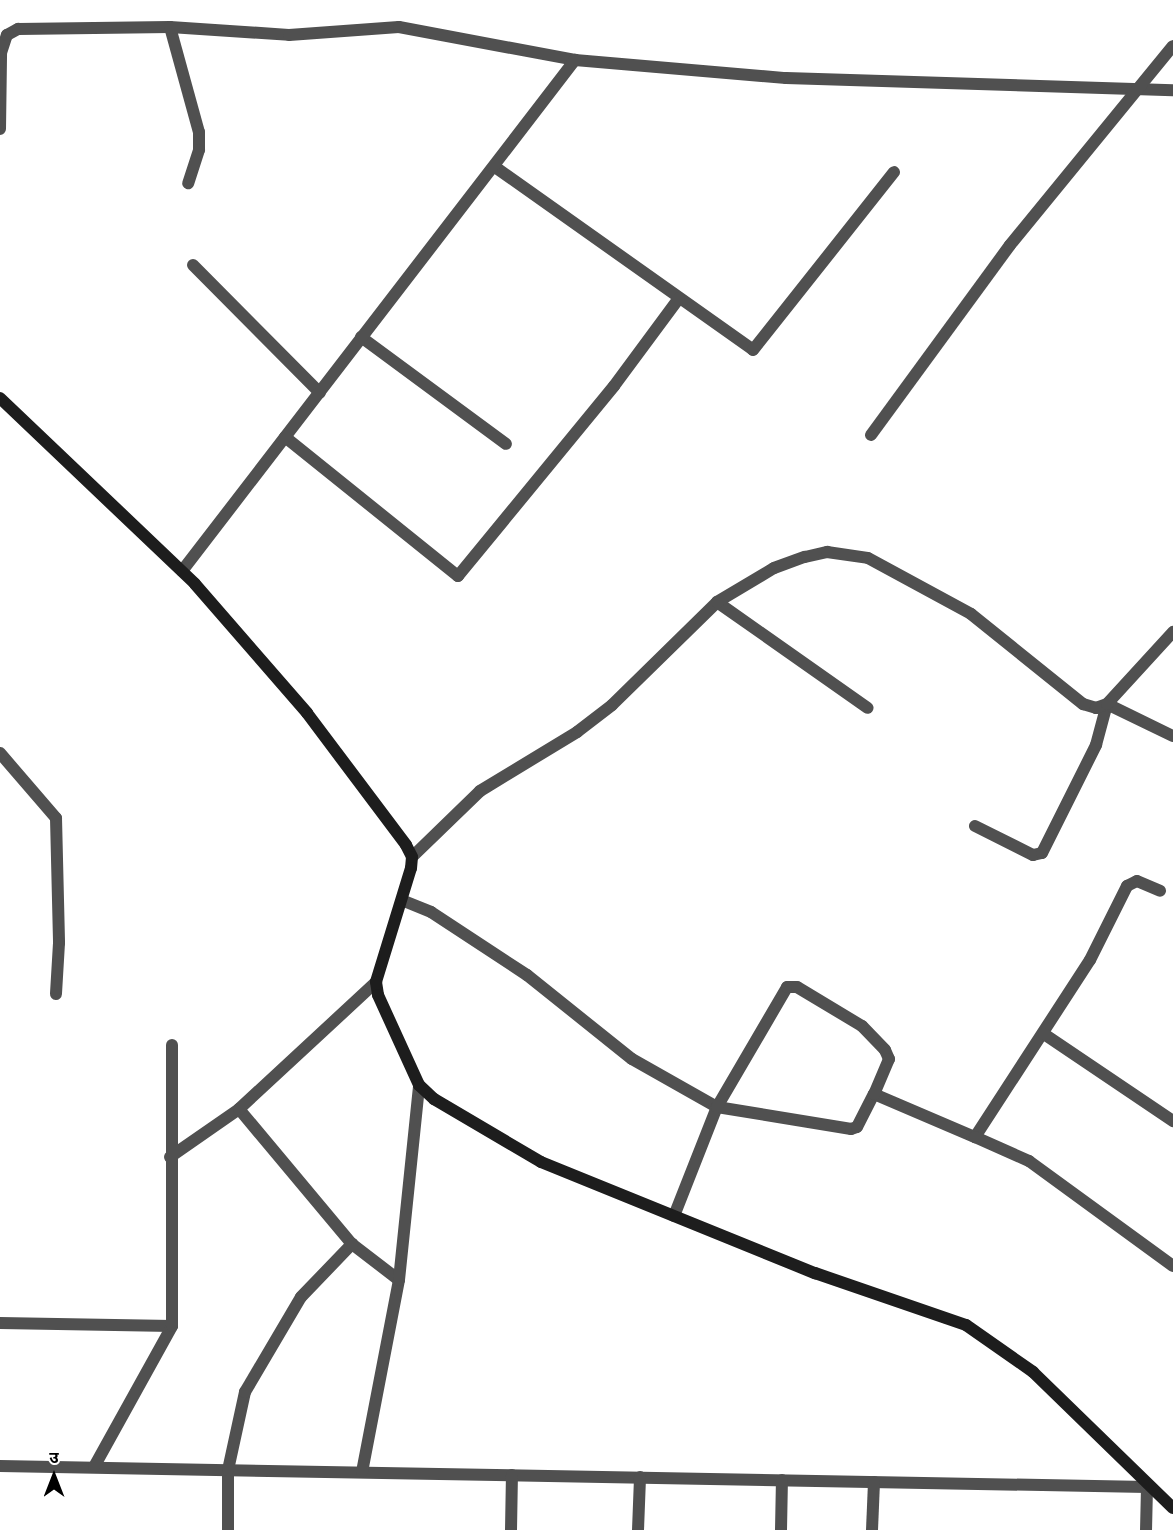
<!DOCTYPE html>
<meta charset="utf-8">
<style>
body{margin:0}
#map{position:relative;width:1173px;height:1530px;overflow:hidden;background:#fff;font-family:"Varela Round","Noto Sans Devanagari",sans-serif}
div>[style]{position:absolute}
.street>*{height:12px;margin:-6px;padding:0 6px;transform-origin:6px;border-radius:6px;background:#505050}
.secondary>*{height:12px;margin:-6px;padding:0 6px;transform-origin:6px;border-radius:6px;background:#1d1d1d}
span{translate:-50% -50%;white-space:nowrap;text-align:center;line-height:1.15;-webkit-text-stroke:6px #fff;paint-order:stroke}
.north{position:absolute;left:24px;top:1446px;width:60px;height:60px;-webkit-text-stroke:4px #fff;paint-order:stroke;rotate:0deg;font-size:16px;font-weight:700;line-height:24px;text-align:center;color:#000}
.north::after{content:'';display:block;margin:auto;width:21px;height:27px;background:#000;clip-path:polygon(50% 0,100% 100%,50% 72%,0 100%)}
</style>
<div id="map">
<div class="street">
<div style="left:170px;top:27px;width:109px;rotate:74.6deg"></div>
<div style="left:199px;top:132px;width:18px;rotate:90deg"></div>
<div style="left:199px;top:150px;width:35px;rotate:108deg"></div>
<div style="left:0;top:129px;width:76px;rotate:-89.2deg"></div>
<div style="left:1px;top:53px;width:19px;rotate:-72deg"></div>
<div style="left:7px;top:35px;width:13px;rotate:-29deg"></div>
<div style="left:18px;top:29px;width:152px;rotate:-0.8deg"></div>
<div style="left:170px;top:27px;width:119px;rotate:3.8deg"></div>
<div style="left:289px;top:35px;width:110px;rotate:-4.2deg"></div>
<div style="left:399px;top:27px;width:179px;rotate:10.6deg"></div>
<div style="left:575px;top:60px;width:212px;rotate:4.9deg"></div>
<div style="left:786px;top:78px;width:387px;rotate:1.8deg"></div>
<div style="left:495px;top:167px;width:316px;rotate:35.3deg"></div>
<div style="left:753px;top:350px;width:227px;rotate:-51.6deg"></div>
<div style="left:193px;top:265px;width:180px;rotate:45.2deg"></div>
<div style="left:361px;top:337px;width:180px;rotate:36.4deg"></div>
<div style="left:871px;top:435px;width:235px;rotate:-53.8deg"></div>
<div style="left:1010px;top:245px;width:257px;rotate:-50.7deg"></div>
<div style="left:285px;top:437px;width:222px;rotate:38.8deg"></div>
<div style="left:458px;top:576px;width:246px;rotate:-50.6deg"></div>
<div style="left:614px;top:386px;width:109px;rotate:-53.5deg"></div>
<div style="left:182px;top:571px;width:645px;rotate:-52.44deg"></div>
<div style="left:717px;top:602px;width:184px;rotate:35.1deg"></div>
<div style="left:0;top:753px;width:86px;rotate:49.3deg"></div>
<div style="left:56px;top:818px;width:125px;rotate:88.6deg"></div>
<div style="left:59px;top:943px;width:51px;rotate:93.4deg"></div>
<div style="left:975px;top:826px;width:65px;rotate:26.6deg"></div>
<div style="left:1033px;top:855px;width:9px;rotate:-13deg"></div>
<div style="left:1042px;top:853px;width:121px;rotate:-63.4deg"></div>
<div style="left:1096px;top:745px;width:42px;rotate:-75deg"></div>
<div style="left:1107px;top:704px;width:73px;rotate:25.9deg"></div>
<div style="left:412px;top:857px;width:95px;rotate:-44.1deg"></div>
<div style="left:480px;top:791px;width:114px;rotate:-31.3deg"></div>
<div style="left:577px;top:732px;width:44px;rotate:-37.6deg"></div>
<div style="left:612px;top:705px;width:147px;rotate:-44.4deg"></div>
<div style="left:717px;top:602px;width:66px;rotate:-30.8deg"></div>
<div style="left:774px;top:568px;width:33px;rotate:-20deg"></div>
<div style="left:805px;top:557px;width:23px;rotate:-13deg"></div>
<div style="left:827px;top:552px;width:41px;rotate:8.3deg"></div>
<div style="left:868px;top:558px;width:117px;rotate:28.5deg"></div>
<div style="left:971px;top:614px;width:144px;rotate:38.8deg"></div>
<div style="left:1083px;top:704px;width:14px;rotate:17deg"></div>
<div style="left:1096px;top:708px;width:12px;rotate:-20deg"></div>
<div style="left:1107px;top:704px;width:98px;rotate:-47.5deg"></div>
<div style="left:404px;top:901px;width:29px;rotate:22deg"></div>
<div style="left:431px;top:912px;width:115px;rotate:33.3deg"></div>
<div style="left:527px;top:975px;width:134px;rotate:38.7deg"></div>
<div style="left:632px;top:1059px;width:98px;rotate:29.5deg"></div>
<div style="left:717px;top:1107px;width:136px;rotate:9.3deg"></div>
<div style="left:851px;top:1129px;width:6px;rotate:-18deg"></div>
<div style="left:857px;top:1127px;width:37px;rotate:-63deg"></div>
<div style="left:874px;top:1094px;width:110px;rotate:23.1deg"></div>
<div style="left:975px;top:1137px;width:211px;rotate:-57deg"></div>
<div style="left:1090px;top:960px;width:83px;rotate:-63.4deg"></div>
<div style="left:1127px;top:886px;width:11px;rotate:-27deg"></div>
<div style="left:1137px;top:881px;width:25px;rotate:23deg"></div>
<div style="left:1044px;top:1034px;width:156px;rotate:34deg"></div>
<div style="left:239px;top:1109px;width:176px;rotate:50.1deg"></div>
<div style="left:352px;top:1244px;width:59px;rotate:37.5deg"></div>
<div style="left:975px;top:1137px;width:59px;rotate:24deg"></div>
<div style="left:1029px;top:1161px;width:178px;rotate:36.1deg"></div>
<div style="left:170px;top:1157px;width:84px;rotate:-34.8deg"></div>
<div style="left:239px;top:1109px;width:187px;rotate:-42.8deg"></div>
<div style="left:674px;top:1216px;width:117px;rotate:-68.5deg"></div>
<div style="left:717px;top:1107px;width:139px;rotate:-59.7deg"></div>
<div style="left:787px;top:987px;width:10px"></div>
<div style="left:797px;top:987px;width:76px;rotate:31deg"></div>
<div style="left:862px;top:1026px;width:33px;rotate:46deg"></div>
<div style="left:885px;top:1050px;width:10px;rotate:66deg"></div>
<div style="left:889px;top:1059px;width:38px;rotate:113deg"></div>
<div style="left:0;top:1323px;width:172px;rotate:1deg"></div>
<div style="left:0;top:1466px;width:1147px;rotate:1.05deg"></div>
<div style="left:1147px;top:1487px;width:43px;rotate:91.3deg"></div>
<div style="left:94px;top:1467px;width:161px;rotate:-61deg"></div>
<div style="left:172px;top:1326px;width:281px;rotate:-90deg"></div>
<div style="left:362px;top:1472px;width:196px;rotate:-79.1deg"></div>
<div style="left:399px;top:1280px;width:196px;rotate:-84.1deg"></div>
<div style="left:228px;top:1530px;width:60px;rotate:-90deg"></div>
<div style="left:228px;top:1470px;width:80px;rotate:-77.7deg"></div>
<div style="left:245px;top:1392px;width:110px;rotate:-59.5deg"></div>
<div style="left:301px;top:1297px;width:74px;rotate:-46.1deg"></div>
<div style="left:511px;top:1530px;width:55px;rotate:-89deg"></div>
<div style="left:638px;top:1530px;width:53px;rotate:-87.8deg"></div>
<div style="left:781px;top:1530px;width:50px;rotate:-88.9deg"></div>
<div style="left:872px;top:1530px;width:48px;rotate:-87.6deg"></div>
</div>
<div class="secondary">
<div style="left:0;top:398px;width:269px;rotate:43.6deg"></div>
<div style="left:195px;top:584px;width:171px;rotate:49deg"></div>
<div style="left:307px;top:713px;width:165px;rotate:53.1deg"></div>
<div style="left:406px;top:845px;width:13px;rotate:63deg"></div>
<div style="left:412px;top:857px;width:11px;rotate:95deg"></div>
<div style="left:411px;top:868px;width:119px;rotate:107.1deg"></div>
<div style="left:376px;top:982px;width:13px;rotate:81deg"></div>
<div style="left:378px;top:995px;width:99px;rotate:65.5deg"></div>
<div style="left:419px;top:1085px;width:21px;rotate:43deg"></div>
<div style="left:434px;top:1099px;width:124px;rotate:30.5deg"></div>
<div style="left:541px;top:1162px;width:296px;rotate:22.1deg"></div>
<div style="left:815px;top:1273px;width:160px;rotate:19deg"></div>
<div style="left:966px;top:1325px;width:82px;rotate:35deg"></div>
<div style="left:1033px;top:1372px;width:195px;rotate:44.2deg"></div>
</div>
<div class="north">उ</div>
</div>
